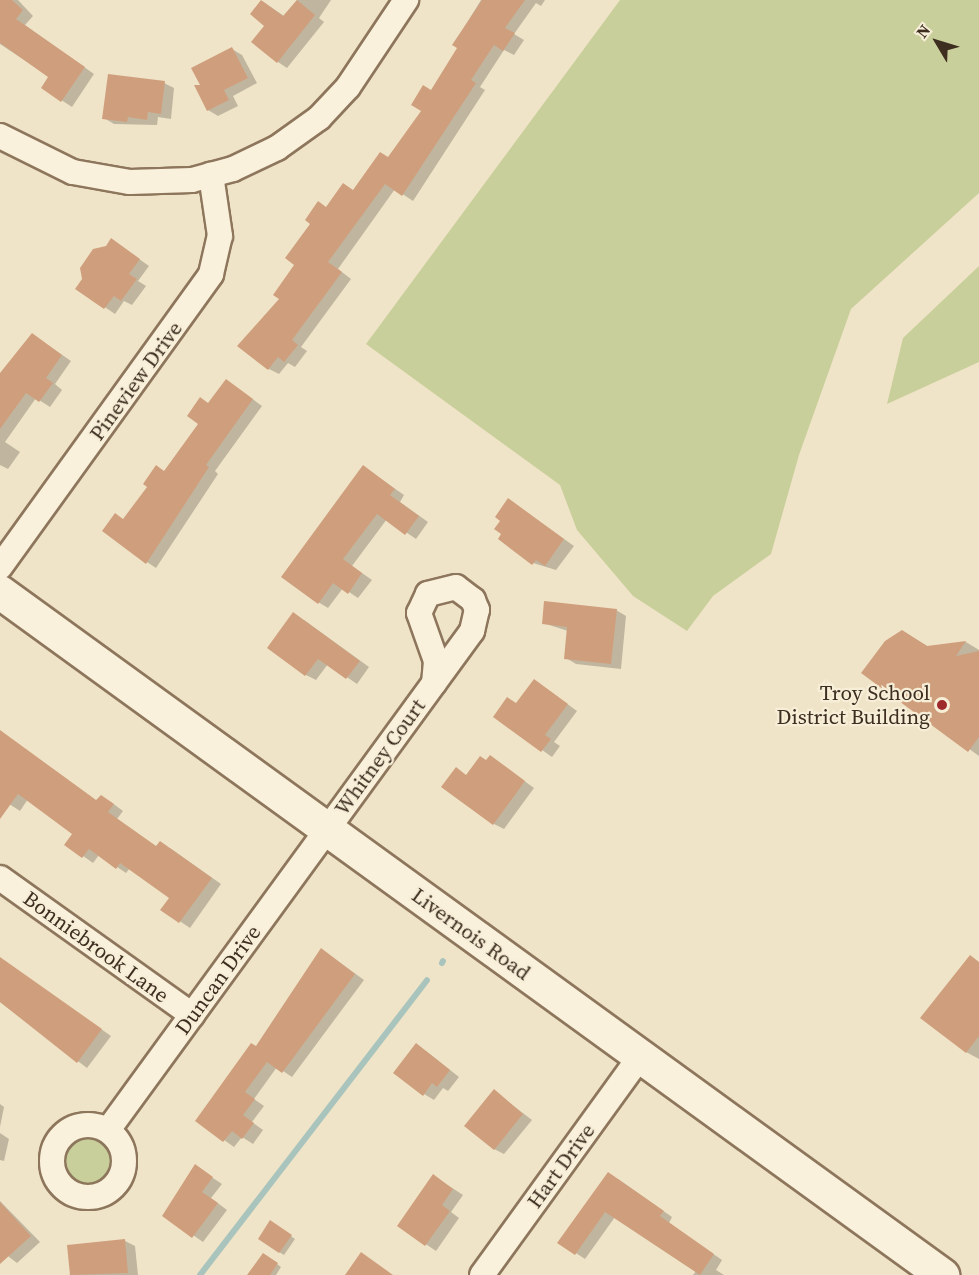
<!DOCTYPE html>
<style>
body{margin:0}
#map{position:relative;width:979px;height:1275px;overflow:hidden;background:#f0e4c8;font-family:"Source Serif 4",serif}
div>[style]{position:absolute}
.green>*{inset:0;background:#c9cf9b}
.round{border-radius:50%}
.shadow>*{inset:0;background:#0003}
.stream>*{height:6px;margin:-3px;padding:0 3px;transform-origin:3px;border-radius:3px;background:#a9c4bc}
.building>*{inset:0;background:#cf9f7d}
.roads{filter:drop-shadow(2px 0 #8d765c) drop-shadow(-2px 0 #8d765c) drop-shadow(0 2px #8d765c) drop-shadow(0 -2px #8d765c)}
.minor>*{height:24px;margin:-12px;padding:0 12px;transform-origin:12px;border-radius:12px;background:#faf1dc}
.minor>.ring{margin:-12px;padding:0;box-sizing:content-box;background:none;border:24px solid #faf1dc;border-radius:50%}
.secondary>*{height:33px;margin:-16.5px;padding:0 16.5px;transform-origin:16.5px;border-radius:16.5px;background:#faf1dc}
.dots>*{width:16px;height:16px;translate:-50% -50%;box-sizing:border-box;border:3px solid #f7eed8;border-radius:50%}
span{translate:-50% -50%;white-space:nowrap;text-align:center;line-height:1.15;-webkit-text-stroke:4.5px #f7eed8;paint-order:stroke}
.street-label{font-size:21px;color:#3d2e20}
.poi-label{font-size:21px;color:#3d2e20}
.right{translate:-100% -50%;text-align:right}
.north{position:absolute;left:907px;top:12px;width:60px;height:60px;-webkit-text-stroke:4px #f7eed8;paint-order:stroke;rotate:308deg;font-size:16px;font-weight:700;line-height:24px;text-align:center;color:#3d2e20}
.north::after{content:'';display:block;margin:auto;width:21px;height:27px;background:#3d2e20;clip-path:polygon(50% 0,100% 100%,50% 72%,0 100%)}
</style>
<div id="map">
<div class="green">
<div style="clip-path:polygon(620px 0,979px 0,979px 193px,851px 309px,799px 455px,771px 554px,713px 596px,687px 631px,633px 596px,577px 530px,560px 485px,366px 344px)"></div>
<div style="clip-path:polygon(979px 266px,979px 362px,887px 404px,903px 338px)"></div>
<div class="round" style="left:64px;top:1135px;width:50px;height:50px"></div>
</div>
<div class="shadow">
<div style="clip-path:polygon(0 0,18px 0,33px 16px,25px 25px,94px 74px,72px 107px,43px 88px,50px 77px,0 44px)"></div>
<div style="clip-path:polygon(297px 0,331px 0,319px 18px,324px 22px,287px 68px,278px 62px,266px 26px,252px 14px,262px 1px,284px 16px)"></div>
<div style="clip-path:polygon(481px 0,545px 0,541px 6px,536px 3px,514px 34px,524px 40px,514px 55px,504px 50px,480px 87px,485px 90px,413px 201px,395px 189px,338px 269px,351px 279px,301px 347px,307px 351px,295px 367px,288px 363px,279px 374px,269px 369px,282px 299px,327px 208px,354px 191px,389px 158px,423px 111px,459px 48px,454px 44px)"></div>
<div style="clip-path:polygon(232px 49px,242px 55px,257px 83px,233px 96px,238px 106px,218px 116px,208px 110px,202px 87px)"></div>
<div style="clip-path:polygon(164px 83px,174px 88px,171px 119px,158px 117px,157px 125px,114px 124px,104px 118px)"></div>
<div style="clip-path:polygon(121px 246px,149px 266px,138px 281px,146px 286px,132px 305px,124px 301px,115px 314px,78px 289px)"></div>
<div style="clip-path:polygon(42px 341px,71px 361px,55px 384px,62px 390px,50px 407px,36px 398px,5px 442px,20px 452px,8px 469px,0 465px,0 381px)"></div>
<div style="clip-path:polygon(236px 387px,262px 406px,215px 471px,218px 474px,156px 568px,147px 562px,124px 520px,165px 472px,200px 424px,209px 404px)"></div>
<div style="clip-path:polygon(364px 467px,404px 495px,400px 502px,428px 522px,416px 539px,387px 519px,352px 566px,372px 580px,358px 598px,343px 588px,328px 608px,318px 602px)"></div>
<div style="clip-path:polygon(509px 500px,574px 546px,556px 570px,533px 563px,502px 520px)"></div>
<div style="clip-path:polygon(616px 610px,626px 616px,621px 669px,576px 664px,566px 658px,568px 631px,543px 623px)"></div>
<div style="clip-path:polygon(304px 620px,369px 667px,357px 684px,328px 664px,316px 680px,306px 675px)"></div>
<div style="clip-path:polygon(902px 631px,929px 647px,966px 642px,979px 650px,979px 756px,863px 672px)"></div>
<div style="clip-path:polygon(544px 687px,577px 711px,554px 742px,560px 746px,552px 757px,495px 717px)"></div>
<div style="clip-path:polygon(0 731px,97px 801px,111px 802px,123px 811px,117px 819px,157px 847px,170px 848px,221px 884px,190px 928px,163px 910px,171px 898px,130px 868px,126px 873px,99px 855px,93px 863px,66px 844px,74px 833px,28px 799px,20px 811px,0 798px)"></div>
<div style="clip-path:polygon(487px 762px,500px 763px,534px 788px,504px 829px,494px 824px,468px 776px)"></div>
<div style="clip-path:polygon(331px 956px,364px 980px,292px 1077px,277px 1067px,254px 1099px,264px 1106px,252px 1122px,263px 1130px,253px 1144px,242px 1137px,234px 1147px,197px 1121px)"></div>
<div style="clip-path:polygon(0 958px,111px 1036px,87px 1068px,0 1002px)"></div>
<div style="clip-path:polygon(979px 962px,979px 1059px,966px 1052px)"></div>
<div style="clip-path:polygon(426px 1051px,459px 1077px,448px 1091px,443px 1088px,434px 1100px,424px 1094px)"></div>
<div style="clip-path:polygon(494px 1091px,532px 1120px,504px 1154px,494px 1149px)"></div>
<div style="clip-path:polygon(0 1104px,4px 1107px,0 1127px)"></div>
<div style="clip-path:polygon(0 1133px,9px 1139px,4px 1161px,0 1160px)"></div>
<div style="clip-path:polygon(195px 1166px,222px 1184px,211px 1198px,227px 1210px,203px 1242px,164px 1215px)"></div>
<div style="clip-path:polygon(618px 1179px,672px 1217px,669px 1223px,722px 1260px,716px 1270px,724px 1275px,693px 1275px,696px 1271px,615px 1217px,585px 1259px,559px 1242px)"></div>
<div style="clip-path:polygon(443px 1182px,463px 1195px,451px 1212px,459px 1218px,436px 1251px,399px 1226px)"></div>
<div style="clip-path:polygon(0 1201px,40px 1242px,17px 1263px,0 1250px)"></div>
<div style="clip-path:polygon(275px 1225px,295px 1239px,284px 1255px,279px 1252px)"></div>
<div style="clip-path:polygon(125px 1241px,135px 1246px,138px 1275px,72px 1275px,69px 1246px)"></div>
<div style="clip-path:polygon(268px 1257px,281px 1267px,276px 1275px,260px 1275px)"></div>
</div>
<div class="stream">
<div style="left:442px;top:963px;width:2px;rotate:-63deg"></div>
<div style="left:200px;top:1275px;width:372px;rotate:-52.4deg"></div>
</div>
<div class="building">
<div style="clip-path:polygon(0 0,12px 0,23px 10px,16px 19px,85px 67px,61px 102px,41px 88px,48px 77px,0 43px)"></div>
<div style="clip-path:polygon(261px 0,283px 16px,297px 0,315px 15px,277px 63px,251px 42px,264px 26px,250px 14px)"></div>
<div style="clip-path:polygon(482px 0,525px 0,505px 28px,515px 33px,503px 51px,494px 45px,471px 80px,476px 83px,402px 196px,385px 184px,328px 262px,342px 272px,292px 340px,298px 345px,284px 362px,278px 357px,268px 370px,237px 346px,279px 299px,273px 295px,294px 265px,285px 258px,310px 224px,305px 220px,318px 201px,326px 207px,343px 183px,353px 190px,380px 152px,388px 157px,421px 111px,411px 105px,423px 85px,431px 90px,457px 48px,452px 45px)"></div>
<div style="clip-path:polygon(232px 47px,248px 78px,224px 90px,229px 100px,207px 111px,194px 85px,200px 85px,191px 68px)"></div>
<div style="clip-path:polygon(108px 74px,165px 81px,161px 114px,148px 112px,147px 120px,128px 117px,127px 122px,102px 119px)"></div>
<div style="clip-path:polygon(111px 238px,140px 259px,129px 274px,137px 279px,121px 301px,114px 296px,104px 309px,75px 289px,82px 279px,80px 268px,93px 249px,106px 246px)"></div>
<div style="clip-path:polygon(32px 333px,62px 355px,46px 378px,53px 383px,39px 402px,26px 393px,0 429px,0 373px)"></div>
<div style="clip-path:polygon(226px 379px,253px 399px,206px 465px,209px 467px,146px 564px,102px 531px,115px 513px,123px 519px,147px 487px,143px 484px,156px 465px,164px 471px,198px 424px,187px 416px,200px 397px,208px 403px)"></div>
<div style="clip-path:polygon(363px 465px,395px 489px,390px 495px,419px 516px,405px 535px,377px 514px,343px 559px,362px 573px,348px 594px,333px 583px,318px 604px,281px 577px)"></div>
<div style="clip-path:polygon(508px 498px,564px 539px,545px 566px,536px 560px,532px 565px,498px 539px,501px 534px,494px 529px,500px 521px,495px 517px)"></div>
<div style="clip-path:polygon(544px 601px,617px 609px,611px 664px,564px 659px,567px 627px,542px 624px)"></div>
<div style="clip-path:polygon(293px 612px,360px 661px,346px 679px,318px 659px,305px 676px,267px 648px)"></div>
<div style="clip-path:polygon(902px 630px,927px 646px,966px 641px,956px 656px,979px 651px,979px 737px,968px 752px,861px 673px,885px 641px)"></div>
<div style="clip-path:polygon(534px 679px,568px 704px,545px 735px,551px 739px,541px 752px,493px 717px,507px 697px,516px 703px)"></div>
<div style="clip-path:polygon(0 730px,96px 800px,101px 795px,114px 804px,108px 812px,156px 846px,160px 841px,212px 878px,179px 923px,160px 910px,169px 898px,120px 863px,116px 869px,89px 849px,82px 858px,64px 845px,72px 834px,18px 794px,0 819px)"></div>
<div style="clip-path:polygon(490px 755px,525px 781px,493px 825px,441px 787px,456px 767px,466px 775px,480px 756px,486px 760px)"></div>
<div style="clip-path:polygon(321px 948px,355px 974px,282px 1073px,267px 1062px,245px 1092px,255px 1099px,243px 1115px,254px 1123px,242px 1139px,232px 1131px,223px 1142px,195px 1121px,251px 1043px,256px 1046px)"></div>
<div style="clip-path:polygon(970px 955px,979px 962px,979px 1036px,966px 1053px,920px 1018px)"></div>
<div style="clip-path:polygon(0 957px,102px 1029px,77px 1063px,0 1002px)"></div>
<div style="clip-path:polygon(416px 1043px,450px 1070px,437px 1087px,432px 1083px,423px 1096px,393px 1073px)"></div>
<div style="clip-path:polygon(494px 1089px,523px 1114px,494px 1150px,464px 1126px)"></div>
<div style="clip-path:polygon(195px 1164px,213px 1177px,202px 1192px,218px 1203px,192px 1238px,162px 1216px)"></div>
<div style="clip-path:polygon(608px 1172px,664px 1211px,660px 1216px,714px 1254px,700px 1275px,605px 1212px,575px 1255px,557px 1243px)"></div>
<div style="clip-path:polygon(433px 1174px,453px 1189px,442px 1205px,450px 1211px,425px 1246px,397px 1226px)"></div>
<div style="clip-path:polygon(0 1202px,31px 1236px,0 1264px)"></div>
<div style="clip-path:polygon(270px 1220px,292px 1235px,279px 1253px,258px 1239px)"></div>
<div style="clip-path:polygon(125px 1239px,128px 1273px,70px 1275px,67px 1245px)"></div>
<div style="clip-path:polygon(361px 1252px,393px 1275px,345px 1275px)"></div>
<div style="clip-path:polygon(263px 1253px,278px 1263px,270px 1275px,247px 1275px)"></div>
</div>
<div class="roads">
<div class="minor">
<div style="left:0;top:136px;width:81px;rotate:26.3deg"></div>
<div style="left:73px;top:172px;width:58px;rotate:10deg"></div>
<div style="left:130px;top:182px;width:62px;rotate:-1.8deg"></div>
<div style="left:192px;top:180px;width:42px;rotate:-15deg"></div>
<div style="left:233px;top:169px;width:49px;rotate:-25.5deg"></div>
<div style="left:277px;top:148px;width:52px;rotate:-35.5deg"></div>
<div style="left:319px;top:118px;width:42px;rotate:-46.9deg"></div>
<div style="left:348px;top:87px;width:105px;rotate:-56.3deg"></div>
<div style="left:0;top:567px;width:361px;rotate:-54.2deg"></div>
<div style="left:211px;top:274px;width:39px;rotate:-77deg"></div>
<div style="left:220px;top:236px;width:62px;rotate:-98.4deg"></div>
<div style="left:0;top:878px;width:236px;rotate:35.5deg"></div>
<div class="ring" style="left:52px;top:1125px;width:48px;height:48px"></div>
<div style="left:108px;top:1130px;width:618px;rotate:-53.89deg"></div>
<div style="left:472px;top:631px;width:22px;rotate:-77deg"></div>
<div style="left:477px;top:610px;width:11px;rotate:-112deg"></div>
<div style="left:473px;top:600px;width:21px;rotate:-143deg"></div>
<div style="left:456px;top:587px;width:29px;rotate:166deg"></div>
<div style="left:428px;top:594px;width:21px;rotate:115deg"></div>
<div style="left:419px;top:613px;width:51px;rotate:70.5deg"></div>
<div style="left:436px;top:661px;width:22px;rotate:95deg"></div>
<div style="left:482px;top:1275px;width:269px;rotate:-54.1deg"></div>
</div>
<div class="secondary">
<div style="left:0;top:592px;width:1164px;rotate:35.94deg"></div>
</div>
</div>
<div class="dots">
<div style="left:942px;top:705px;background:#9e2a2b"></div>
</div>
<div class="street-label">
<span style="left:136px;top:381px;rotate:-54deg">Pineview Drive</span>
<span style="left:380px;top:757px;rotate:-54deg">Whitney Court</span>
<span style="left:471px;top:934px;rotate:36deg">Livernois Road</span>
<span style="left:96px;top:947px;rotate:36deg">Bonniebrook Lane</span>
<span style="left:218px;top:980px;rotate:-54deg">Duncan Drive</span>
<span style="left:561px;top:1166px;rotate:-54deg">Hart Drive</span>
</div>
<div class="poi-label">
<span class="right" style="left:930px;top:705px">Troy School<br>District Building</span>
</div>
<div class="north">N</div>
</div>
